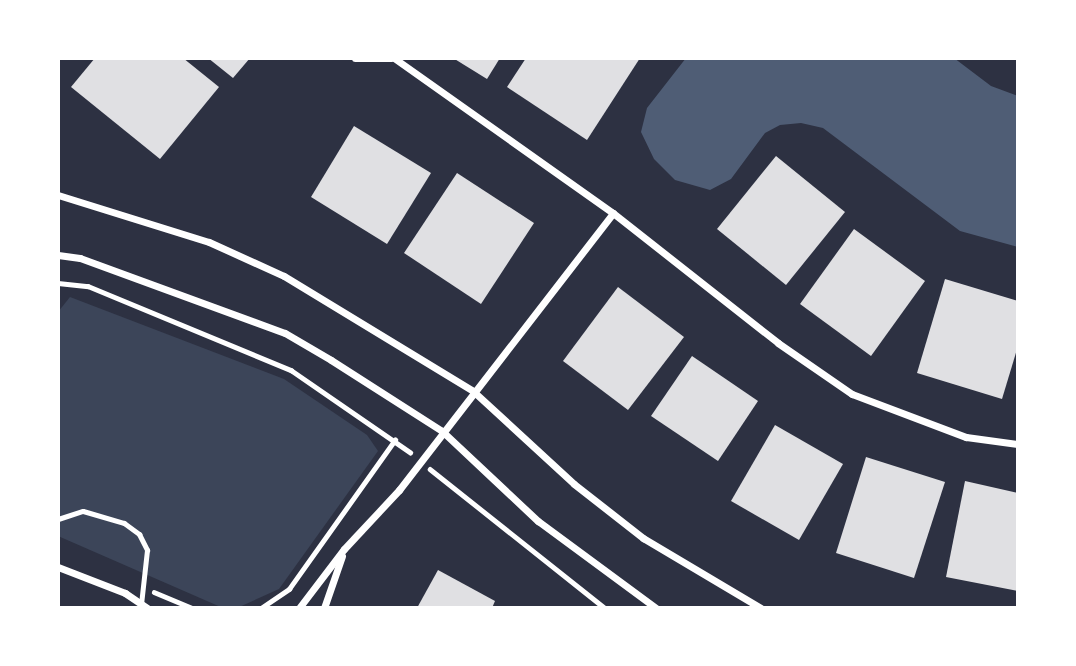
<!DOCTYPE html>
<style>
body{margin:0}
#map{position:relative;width:1076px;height:666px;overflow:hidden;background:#2d3142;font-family:"Space Grotesk",sans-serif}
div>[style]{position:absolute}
.green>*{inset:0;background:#3c4559}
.water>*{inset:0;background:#4f5d75}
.building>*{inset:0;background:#e0e0e3}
.path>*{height:4.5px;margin:-2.25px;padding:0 2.25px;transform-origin:2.25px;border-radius:2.25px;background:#fff}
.service>*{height:5px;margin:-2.5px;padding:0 2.5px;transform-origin:2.5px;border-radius:2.5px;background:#fff}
.minor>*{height:7px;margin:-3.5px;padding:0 3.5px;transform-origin:3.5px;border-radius:3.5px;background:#fff}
span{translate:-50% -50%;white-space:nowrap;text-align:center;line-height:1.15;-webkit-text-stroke:5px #fff;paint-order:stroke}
.frame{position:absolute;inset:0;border:60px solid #fff;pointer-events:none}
</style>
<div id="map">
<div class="green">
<div style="clip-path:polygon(70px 297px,284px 379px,367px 435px,378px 451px,279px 589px,237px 608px,223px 608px,58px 536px,58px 312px)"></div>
</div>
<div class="water">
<div style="clip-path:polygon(686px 58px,954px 58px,991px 86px,1018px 96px,1018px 247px,960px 231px,823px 128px,801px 123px,780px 125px,765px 133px,731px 179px,710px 190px,675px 180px,654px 159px,641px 132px,647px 108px)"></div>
</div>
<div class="building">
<div style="clip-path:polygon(95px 58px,183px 58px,219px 87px,160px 159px,71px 87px)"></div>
<div style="clip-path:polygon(208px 58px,250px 58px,233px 78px)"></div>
<div style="clip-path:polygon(453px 58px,500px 58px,487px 79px)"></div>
<div style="clip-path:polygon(526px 58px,640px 58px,587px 140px,507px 87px)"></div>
<div style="clip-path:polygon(354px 126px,431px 173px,387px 244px,311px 197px)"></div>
<div style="clip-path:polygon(776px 156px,845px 212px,786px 285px,717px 229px)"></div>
<div style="clip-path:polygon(457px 173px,534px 223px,481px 304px,404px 253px)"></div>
<div style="clip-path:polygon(854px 229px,925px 281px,871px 356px,800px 304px)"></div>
<div style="clip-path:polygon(945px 279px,1018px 301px,1018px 346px,1002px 399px,917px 373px)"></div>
<div style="clip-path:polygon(618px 287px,684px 337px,628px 410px,563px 361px)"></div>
<div style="clip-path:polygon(692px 356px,758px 401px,718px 461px,651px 416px)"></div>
<div style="clip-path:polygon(775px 425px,843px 464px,799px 540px,731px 501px)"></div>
<div style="clip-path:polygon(866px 457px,945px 482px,914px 578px,836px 553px)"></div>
<div style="clip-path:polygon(965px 481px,1018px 493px,1018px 591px,946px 577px)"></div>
<div style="clip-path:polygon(438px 570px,495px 601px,492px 608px,417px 608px)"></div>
</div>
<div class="path">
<div style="left:58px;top:283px;width:30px;rotate:6deg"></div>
<div style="left:88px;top:286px;width:220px;rotate:22.5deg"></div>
<div style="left:291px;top:370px;width:145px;rotate:34.6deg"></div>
<div style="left:430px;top:469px;width:223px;rotate:38.5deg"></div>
<div style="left:154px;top:592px;width:41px;rotate:22.8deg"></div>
<div style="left:261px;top:608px;width:34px;rotate:-34deg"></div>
<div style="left:289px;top:589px;width:183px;rotate:-54.6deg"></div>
</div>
<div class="service">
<div style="left:58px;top:519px;width:26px;rotate:-18deg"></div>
<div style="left:83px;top:511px;width:43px;rotate:16.3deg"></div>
<div style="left:124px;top:523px;width:19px;rotate:36deg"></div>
<div style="left:139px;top:534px;width:18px;rotate:63deg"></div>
<div style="left:147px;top:550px;width:54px;rotate:96.3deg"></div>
</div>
<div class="minor">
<div style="left:355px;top:58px;width:36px"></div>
<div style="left:394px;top:58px;width:268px;rotate:35.3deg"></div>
<div style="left:613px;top:213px;width:210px;rotate:38.2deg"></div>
<div style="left:778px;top:343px;width:90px;rotate:34.6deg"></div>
<div style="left:852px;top:394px;width:122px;rotate:20.7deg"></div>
<div style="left:966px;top:437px;width:52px;rotate:7.7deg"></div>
<div style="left:58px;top:195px;width:158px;rotate:17.3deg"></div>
<div style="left:209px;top:242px;width:82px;rotate:24.4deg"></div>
<div style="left:284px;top:276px;width:221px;rotate:31.3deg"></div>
<div style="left:473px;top:391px;width:137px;rotate:42.6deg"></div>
<div style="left:574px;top:484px;width:88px;rotate:38deg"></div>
<div style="left:643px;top:538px;width:137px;rotate:30.7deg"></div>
<div style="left:58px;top:255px;width:22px;rotate:8deg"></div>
<div style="left:80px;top:258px;width:218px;rotate:20.1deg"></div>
<div style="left:285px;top:333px;width:53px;rotate:30.4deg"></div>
<div style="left:331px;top:360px;width:132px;rotate:32.6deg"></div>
<div style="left:442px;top:431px;width:132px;rotate:43.2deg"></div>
<div style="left:538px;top:521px;width:147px;rotate:36.4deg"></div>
<div style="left:58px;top:567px;width:72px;rotate:21.2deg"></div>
<div style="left:125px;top:593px;width:27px;rotate:34deg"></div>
<div style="left:299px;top:608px;width:74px;rotate:-52.7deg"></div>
<div style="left:344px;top:549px;width:81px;rotate:-47deg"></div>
<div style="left:399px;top:490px;width:350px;rotate:-52.3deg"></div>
<div style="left:324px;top:608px;width:55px;rotate:-70.9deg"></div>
</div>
<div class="frame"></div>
</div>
